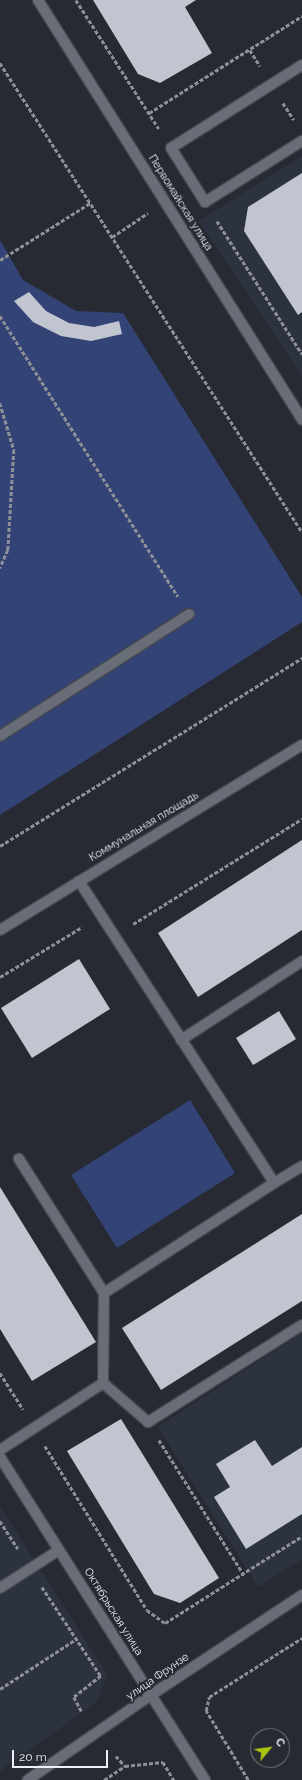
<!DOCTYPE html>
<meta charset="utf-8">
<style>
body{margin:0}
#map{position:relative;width:302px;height:1780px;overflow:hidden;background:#272a32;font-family:Raleway,sans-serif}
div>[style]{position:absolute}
.built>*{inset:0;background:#2d3240}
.green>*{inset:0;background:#334375}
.building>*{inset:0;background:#c1c5d0}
.path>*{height:2.5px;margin-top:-1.25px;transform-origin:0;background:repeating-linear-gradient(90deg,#8e9097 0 4px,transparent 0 6px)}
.roads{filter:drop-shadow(1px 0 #45484f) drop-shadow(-1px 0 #45484f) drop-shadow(0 1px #45484f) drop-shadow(0 -1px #45484f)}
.lane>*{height:10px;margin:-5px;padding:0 5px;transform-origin:5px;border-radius:5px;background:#696d77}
.street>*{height:10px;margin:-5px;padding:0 5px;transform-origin:5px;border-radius:5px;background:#696d77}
.secondary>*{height:10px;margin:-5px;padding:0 5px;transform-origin:5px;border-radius:5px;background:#696d77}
span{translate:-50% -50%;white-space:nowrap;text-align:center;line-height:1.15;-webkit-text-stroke:4px #272a32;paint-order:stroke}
.street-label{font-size:11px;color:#edeff5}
.north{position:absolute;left:250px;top:1728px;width:40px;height:40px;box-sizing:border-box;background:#272a32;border:1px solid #767980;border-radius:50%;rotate:61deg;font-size:11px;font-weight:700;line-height:16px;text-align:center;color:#edeff5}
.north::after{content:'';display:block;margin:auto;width:14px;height:18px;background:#acc611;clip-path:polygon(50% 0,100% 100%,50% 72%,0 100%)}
.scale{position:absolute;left:12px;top:1750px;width:96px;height:18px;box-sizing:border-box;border:2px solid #edeff5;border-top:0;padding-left:5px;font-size:12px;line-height:14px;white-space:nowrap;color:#edeff5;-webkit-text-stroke:3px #272a32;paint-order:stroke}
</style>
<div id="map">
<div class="built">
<div style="clip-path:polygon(302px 156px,302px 376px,199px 221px)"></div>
<div style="clip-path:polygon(302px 1333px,302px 1559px,258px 1587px,158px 1427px)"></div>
<div style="clip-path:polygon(0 1506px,107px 1674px,97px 1702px,0 1771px)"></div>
</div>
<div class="green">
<div style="clip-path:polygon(0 240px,23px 280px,76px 311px,123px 313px,302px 597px,302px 622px,0 815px)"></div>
<div style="clip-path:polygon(190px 1100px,235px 1173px,117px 1248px,71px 1175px)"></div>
</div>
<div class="building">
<div style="clip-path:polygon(93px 0,196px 0,185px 7px,212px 53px,160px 83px,138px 74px)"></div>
<div style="clip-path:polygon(302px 173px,302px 312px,298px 315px,244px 231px,248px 207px)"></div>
<div style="clip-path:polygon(29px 292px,46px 311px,69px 323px,94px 327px,119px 321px,122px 334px,91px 341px,61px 336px,33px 322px,14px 301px)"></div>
<div style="clip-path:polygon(302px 840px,302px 930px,198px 997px,158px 933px)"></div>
<div style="clip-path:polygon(79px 959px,110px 1009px,32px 1058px,1px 1008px)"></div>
<div style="clip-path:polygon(279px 1011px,296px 1039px,253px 1065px,236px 1038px)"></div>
<div style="clip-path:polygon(0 1187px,96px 1342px,32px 1381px,0 1329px)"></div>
<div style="clip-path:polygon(302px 1214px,302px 1301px,161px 1390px,122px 1328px)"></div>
<div style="clip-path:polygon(121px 1419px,219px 1578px,180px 1603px,154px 1594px,67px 1451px)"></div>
<div style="clip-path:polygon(255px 1440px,272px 1466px,302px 1447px,302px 1514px,246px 1549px,214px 1497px,230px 1487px,216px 1464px)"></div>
</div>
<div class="path">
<div style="left:76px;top:0;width:153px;rotate:57.2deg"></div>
<div style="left:250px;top:50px;width:19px;rotate:58deg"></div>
<div style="left:0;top:63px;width:558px;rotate:57.22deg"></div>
<div style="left:283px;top:103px;width:20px;rotate:57deg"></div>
<div style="left:149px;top:113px;width:181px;rotate:-32.4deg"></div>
<div style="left:217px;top:221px;width:158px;rotate:57.4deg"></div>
<div style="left:112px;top:237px;width:43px;rotate:-33.7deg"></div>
<div style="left:0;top:260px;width:107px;rotate:-32.3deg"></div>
<div style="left:0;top:316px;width:332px;rotate:57.6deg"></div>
<div style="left:0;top:403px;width:49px;rotate:73.4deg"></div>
<div style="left:14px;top:450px;width:100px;rotate:93.4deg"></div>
<div style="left:8px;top:550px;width:20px;rotate:114deg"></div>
<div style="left:0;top:846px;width:356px;rotate:-31.9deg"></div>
<div style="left:133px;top:924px;width:199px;rotate:-31.9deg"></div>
<div style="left:0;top:977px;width:96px;rotate:-31.4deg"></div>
<div style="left:0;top:1373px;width:43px;rotate:57.4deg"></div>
<div style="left:159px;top:1440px;width:160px;rotate:57.8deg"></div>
<div style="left:45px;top:1446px;width:193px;rotate:58.1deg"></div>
<div style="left:147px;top:1610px;width:22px;rotate:36deg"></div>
<div style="left:165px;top:1623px;width:162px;rotate:-32.4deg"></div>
<div style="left:0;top:1521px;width:33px;rotate:57deg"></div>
<div style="left:42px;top:1587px;width:107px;rotate:56.5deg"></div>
<div style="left:101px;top:1676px;width:34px;rotate:142deg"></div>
<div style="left:74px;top:1697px;width:17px;rotate:62deg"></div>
<div style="left:0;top:1689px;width:91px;rotate:-33.3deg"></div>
<div style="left:116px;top:1756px;width:13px;rotate:48deg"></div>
<div style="left:104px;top:1780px;width:25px;rotate:-34deg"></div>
<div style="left:125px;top:1766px;width:38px;rotate:-6deg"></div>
<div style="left:163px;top:1762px;width:21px;rotate:59deg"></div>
<div style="left:248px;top:1780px;width:81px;rotate:-121.3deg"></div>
<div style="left:206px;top:1711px;width:14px;rotate:-78deg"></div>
<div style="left:209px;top:1697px;width:110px;rotate:-32.4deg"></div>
</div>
<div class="roads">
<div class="lane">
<div style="left:0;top:736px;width:225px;rotate:-32.8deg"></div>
<div style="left:79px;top:881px;width:359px;rotate:57.1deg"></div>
<div style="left:274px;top:1183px;width:202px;rotate:147.1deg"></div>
<div style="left:181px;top:1040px;width:145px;rotate:-33.1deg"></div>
<div style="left:274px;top:1183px;width:33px;rotate:-31deg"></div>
<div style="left:103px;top:1383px;width:60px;rotate:40.9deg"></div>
<div style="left:148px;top:1422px;width:182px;rotate:-32.2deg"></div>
<div style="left:0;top:1450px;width:123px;rotate:-33deg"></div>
<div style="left:103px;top:1383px;width:90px;rotate:-89.4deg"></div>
<div style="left:104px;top:1293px;width:159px;rotate:-122.4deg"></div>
<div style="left:0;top:1588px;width:70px;rotate:-32.8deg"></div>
</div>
<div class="street">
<div style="left:302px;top:65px;width:155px;rotate:147.6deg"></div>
<div style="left:171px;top:148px;width:64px;rotate:57.8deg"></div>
<div style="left:205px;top:202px;width:115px;rotate:-32.2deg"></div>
<div style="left:0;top:930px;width:354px;rotate:-31.5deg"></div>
<div style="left:0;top:1457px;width:282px;rotate:57.6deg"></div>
<div style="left:151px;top:1695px;width:150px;rotate:145.4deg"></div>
</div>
<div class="secondary">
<div style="left:38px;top:0;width:496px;rotate:57.8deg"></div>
<div style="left:205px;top:1780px;width:101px;rotate:-122.4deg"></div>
<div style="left:151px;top:1695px;width:181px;rotate:-33.5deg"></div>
</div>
</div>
<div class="street-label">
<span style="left:180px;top:203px;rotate:58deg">Первомайская улица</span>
<span style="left:144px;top:827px;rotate:-31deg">Коммунальная площадь</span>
<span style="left:113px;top:1612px;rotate:58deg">Октябрьская улица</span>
<span style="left:158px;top:1677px;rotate:-35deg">улица Фрунзе</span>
</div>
<div class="north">С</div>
<div class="scale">20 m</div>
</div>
